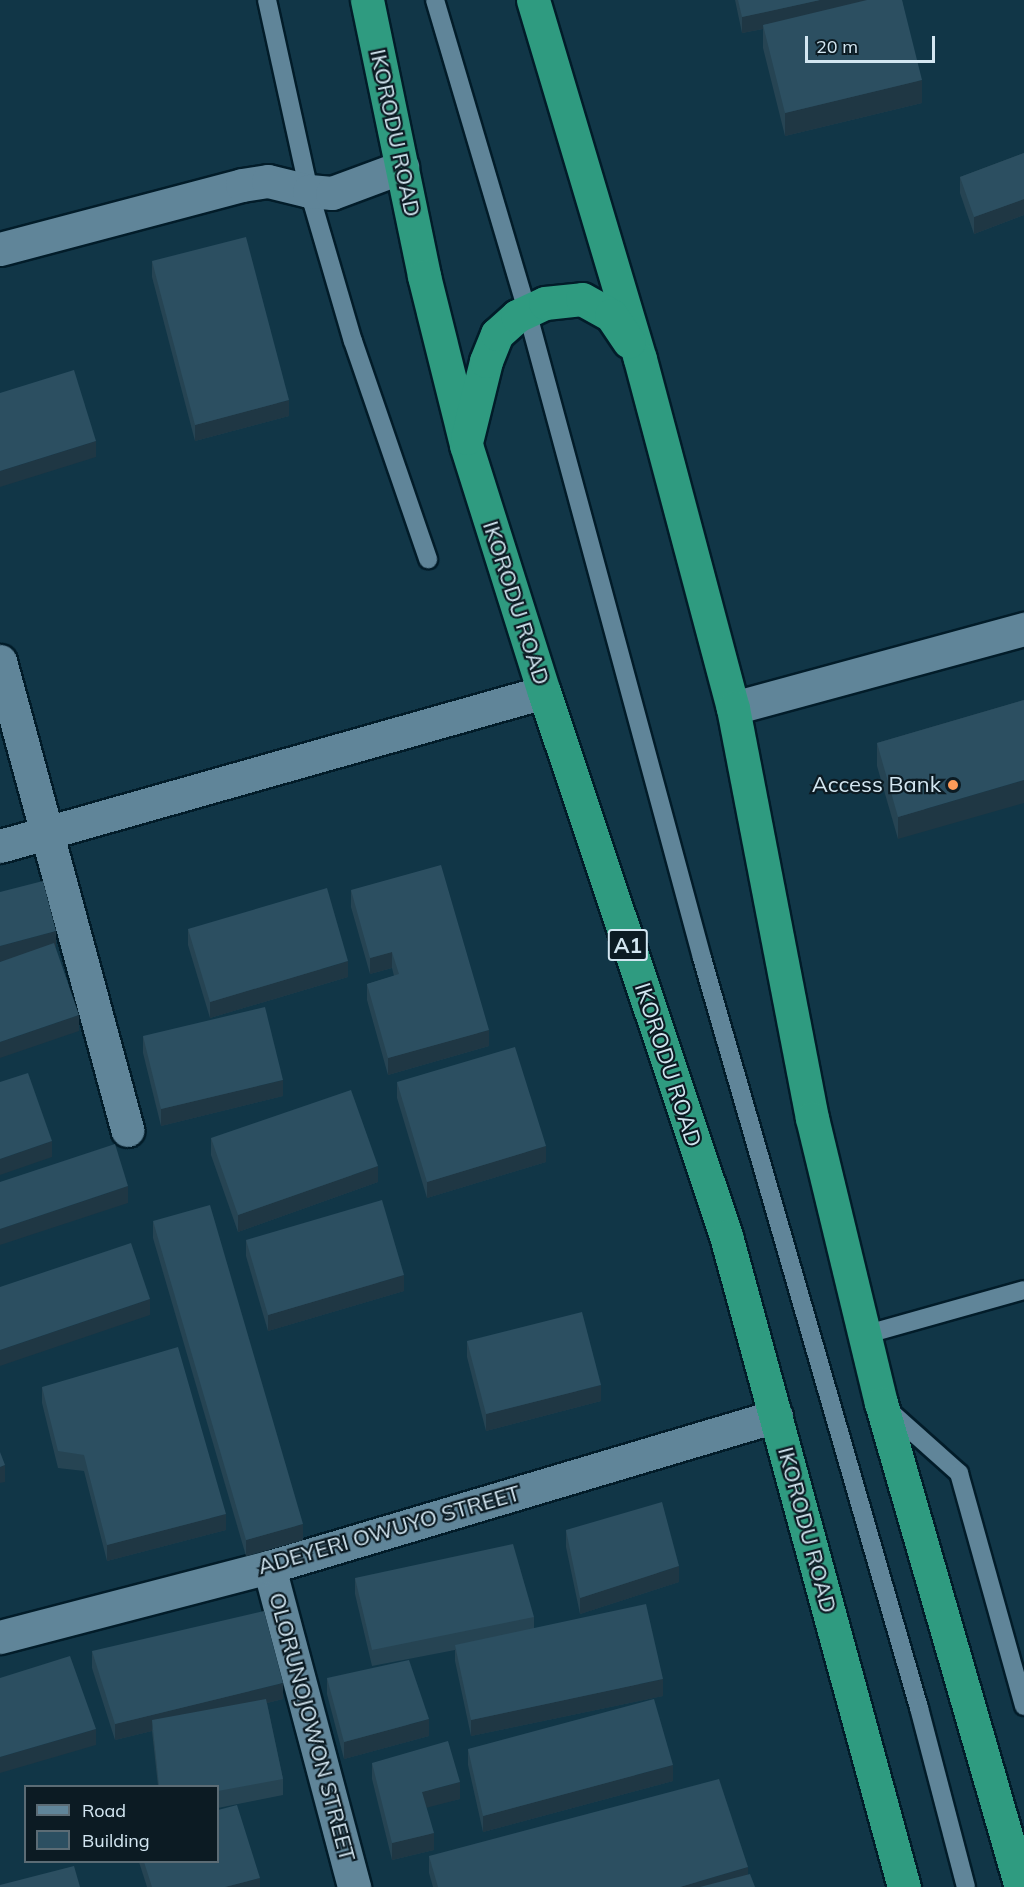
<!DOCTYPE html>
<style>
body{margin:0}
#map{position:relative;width:1024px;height:1887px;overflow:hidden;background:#113647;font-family:Mulish,sans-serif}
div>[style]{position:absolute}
.roads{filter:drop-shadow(2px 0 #021c29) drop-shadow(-2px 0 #021c29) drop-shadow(0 2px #021c29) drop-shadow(0 -2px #021c29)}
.lane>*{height:18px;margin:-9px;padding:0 9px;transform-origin:9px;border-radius:9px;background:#608599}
.street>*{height:33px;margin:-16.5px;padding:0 16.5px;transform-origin:16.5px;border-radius:16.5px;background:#608599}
.highway>*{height:33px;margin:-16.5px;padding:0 16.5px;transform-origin:16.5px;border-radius:16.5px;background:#2f9b80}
.wall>*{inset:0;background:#264453}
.shaded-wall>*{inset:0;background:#1f3744}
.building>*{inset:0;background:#2c4f61}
.dots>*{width:16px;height:16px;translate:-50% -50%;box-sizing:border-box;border:3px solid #0c1b23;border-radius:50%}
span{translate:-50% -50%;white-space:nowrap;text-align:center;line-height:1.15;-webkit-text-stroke:4.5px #0c1b23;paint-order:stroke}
.shield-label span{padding:2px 4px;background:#0c1b23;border:2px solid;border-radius:4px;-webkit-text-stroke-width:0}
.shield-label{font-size:21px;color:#d3e6f1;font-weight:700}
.street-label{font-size:22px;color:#d3e6f1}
.poi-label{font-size:22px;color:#d3e6f1}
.right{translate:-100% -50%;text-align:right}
.legend{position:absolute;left:24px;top:1785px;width:195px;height:78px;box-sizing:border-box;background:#0c1b23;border:2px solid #5c6c75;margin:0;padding:8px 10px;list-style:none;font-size:18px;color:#d3e6f1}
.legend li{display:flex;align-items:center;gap:12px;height:30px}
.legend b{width:30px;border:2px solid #5c6c75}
.scale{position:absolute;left:805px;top:36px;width:130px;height:27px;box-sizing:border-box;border:3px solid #d3e6f1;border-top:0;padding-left:8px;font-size:18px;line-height:21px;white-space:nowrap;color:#d3e6f1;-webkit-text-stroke:4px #0c1b23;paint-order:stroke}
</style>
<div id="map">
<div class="roads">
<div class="lane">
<div style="left:267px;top:0;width:196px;rotate:77.6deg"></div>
<div style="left:309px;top:191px;width:156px;rotate:73.7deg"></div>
<div style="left:353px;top:341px;width:231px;rotate:71deg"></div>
<div style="left:435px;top:0;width:324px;rotate:73.5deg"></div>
<div style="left:527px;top:311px;width:670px;rotate:74.86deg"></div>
<div style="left:702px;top:958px;width:781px;rotate:73.86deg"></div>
<div style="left:919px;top:1708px;width:185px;rotate:75.3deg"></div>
<div style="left:864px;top:1335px;width:166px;rotate:-15.7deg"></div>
<div style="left:886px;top:1408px;width:98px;rotate:41.7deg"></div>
<div style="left:959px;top:1473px;width:242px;rotate:74.4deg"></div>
</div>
<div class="street">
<div style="left:0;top:249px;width:250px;rotate:-14.8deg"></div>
<div style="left:242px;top:185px;width:26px;rotate:-9deg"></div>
<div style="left:268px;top:181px;width:42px;rotate:13.7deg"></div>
<div style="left:309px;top:191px;width:23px;rotate:5deg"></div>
<div style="left:332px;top:193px;width:75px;rotate:-20.4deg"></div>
<div style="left:0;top:661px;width:486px;rotate:74.8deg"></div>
<div style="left:733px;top:708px;width:302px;rotate:-15.2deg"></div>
<div style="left:0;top:846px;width:565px;rotate:-15.81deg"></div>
<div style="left:269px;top:1567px;width:331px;rotate:75.1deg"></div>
<div style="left:0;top:1637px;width:278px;rotate:-14.6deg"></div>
<div style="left:269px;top:1567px;width:529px;rotate:-16.59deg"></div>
</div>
<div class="highway">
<div style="left:367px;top:0;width:282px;rotate:78.3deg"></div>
<div style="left:424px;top:276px;width:174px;rotate:76deg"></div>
<div style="left:466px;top:445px;width:259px;rotate:72.5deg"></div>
<div style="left:544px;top:692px;width:574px;rotate:71.5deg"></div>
<div style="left:726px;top:1236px;width:675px;rotate:74.71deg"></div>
<div style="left:533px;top:0;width:375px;rotate:73.4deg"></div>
<div style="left:640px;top:359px;width:361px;rotate:75.1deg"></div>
<div style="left:733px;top:708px;width:418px;rotate:79.1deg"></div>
<div style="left:812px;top:1118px;width:293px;rotate:76.4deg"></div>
<div style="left:881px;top:1403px;width:504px;rotate:73.87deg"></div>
<div style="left:467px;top:438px;width:79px;rotate:-76.1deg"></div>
<div style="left:486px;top:361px;width:29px;rotate:-68deg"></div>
<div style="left:497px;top:334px;width:27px;rotate:-42deg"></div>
<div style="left:517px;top:316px;width:31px;rotate:-25deg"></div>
<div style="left:545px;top:303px;width:37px;rotate:-6deg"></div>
<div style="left:582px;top:299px;width:33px;rotate:29deg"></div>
<div style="left:611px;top:315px;width:32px;rotate:56deg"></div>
</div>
</div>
<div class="wall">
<div style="clip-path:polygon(735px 0,902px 0,922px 103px,785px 136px,763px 48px,763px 29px,742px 33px)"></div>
<div style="clip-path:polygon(1024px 153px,1024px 215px,974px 234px,960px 193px,960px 177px)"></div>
<div style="clip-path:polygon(152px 261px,289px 416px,195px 441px,152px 277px)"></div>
<div style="clip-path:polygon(1024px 700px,898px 839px,877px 766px,877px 743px)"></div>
<div style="clip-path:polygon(351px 890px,489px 1046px,388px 1075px,367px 1000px,367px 984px,394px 976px,392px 968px,370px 974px,351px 907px)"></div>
<div style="clip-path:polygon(188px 929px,348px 977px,210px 1018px,188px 945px)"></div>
<div style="clip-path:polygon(143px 1036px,283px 1096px,161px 1126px,143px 1053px)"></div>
<div style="clip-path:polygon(397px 1082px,546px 1162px,427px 1198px,397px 1098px)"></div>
<div style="clip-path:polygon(211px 1138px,378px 1182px,238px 1232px,211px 1155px)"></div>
<div style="clip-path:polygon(153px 1221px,303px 1540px,246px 1556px,153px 1238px)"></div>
<div style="clip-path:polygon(246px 1240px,404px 1291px,268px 1331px,246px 1256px)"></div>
<div style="clip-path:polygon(467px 1341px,601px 1401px,486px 1431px,467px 1357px)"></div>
<div style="clip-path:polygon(42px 1387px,226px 1530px,107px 1561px,84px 1471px,58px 1468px,42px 1403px)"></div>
<div style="clip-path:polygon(566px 1530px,679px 1582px,580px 1614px,566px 1547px)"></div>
<div style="clip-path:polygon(355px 1578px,534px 1617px,534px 1628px,663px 1696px,471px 1736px,455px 1661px,455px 1650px,372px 1666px,355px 1594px)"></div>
<div style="clip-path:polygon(92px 1651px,283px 1699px,267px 1703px,283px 1779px,283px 1795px,218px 1808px,218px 1786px,158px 1786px,152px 1731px,115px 1740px,92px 1668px)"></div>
<div style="clip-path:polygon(327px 1678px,429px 1736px,344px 1759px,327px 1694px)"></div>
<div style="clip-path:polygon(468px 1749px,673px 1781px,483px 1832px,468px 1765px)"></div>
<div style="clip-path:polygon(372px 1763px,460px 1799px,426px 1807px,434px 1850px,392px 1860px,372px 1779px)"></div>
<div style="clip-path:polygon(429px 1856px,755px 1887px,433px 1887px,429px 1873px)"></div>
<div style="clip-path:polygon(139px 1862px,218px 1862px,260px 1887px,147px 1887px)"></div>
</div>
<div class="shaded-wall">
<div style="clip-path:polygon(820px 0,894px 0,763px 25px,763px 29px,742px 33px,742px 17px)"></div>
<div style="clip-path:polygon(922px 80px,922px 103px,785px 136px,785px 113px)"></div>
<div style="clip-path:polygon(1024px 199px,1024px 215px,974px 234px,974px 217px)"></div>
<div style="clip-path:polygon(289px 400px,289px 416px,195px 441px,195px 425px)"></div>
<div style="clip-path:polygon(96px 441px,96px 457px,0 487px,0 471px)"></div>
<div style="clip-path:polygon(1024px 780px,1024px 803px,898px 839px,898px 817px)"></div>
<div style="clip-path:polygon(56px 931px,56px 947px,0 962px,0 946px)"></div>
<div style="clip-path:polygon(392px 952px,392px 968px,370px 974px,370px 958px)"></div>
<div style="clip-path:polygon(348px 961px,348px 977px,210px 1018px,210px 1002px)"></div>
<div style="clip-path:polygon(79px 1015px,79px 1031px,0 1058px,0 1042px)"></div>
<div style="clip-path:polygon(489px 1030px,489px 1046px,388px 1075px,388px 1058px)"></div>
<div style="clip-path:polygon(283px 1080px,283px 1096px,161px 1126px,161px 1109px)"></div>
<div style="clip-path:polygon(52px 1141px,52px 1157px,0 1175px,0 1159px)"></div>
<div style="clip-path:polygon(546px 1146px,546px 1162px,427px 1198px,427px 1182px)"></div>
<div style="clip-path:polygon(378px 1166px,378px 1182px,238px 1232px,238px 1215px)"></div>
<div style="clip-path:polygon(128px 1186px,128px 1203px,0 1245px,0 1229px)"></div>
<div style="clip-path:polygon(404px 1275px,404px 1291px,268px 1331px,268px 1315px)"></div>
<div style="clip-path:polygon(150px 1299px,150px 1315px,0 1366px,0 1350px)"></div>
<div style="clip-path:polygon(601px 1385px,601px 1401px,486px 1431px,486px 1414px)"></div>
<div style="clip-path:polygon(5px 1465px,5px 1482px,0 1483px,0 1467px)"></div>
<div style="clip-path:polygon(226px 1514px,226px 1530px,107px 1561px,107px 1545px)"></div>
<div style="clip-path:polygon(303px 1524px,303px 1540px,246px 1556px,246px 1540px)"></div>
<div style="clip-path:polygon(679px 1566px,679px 1582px,580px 1614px,580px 1598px)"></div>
<div style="clip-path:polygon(663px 1679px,663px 1696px,471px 1736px,471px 1720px)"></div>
<div style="clip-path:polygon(283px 1683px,283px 1699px,153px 1731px,152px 1720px,152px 1731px,115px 1740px,115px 1724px)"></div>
<div style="clip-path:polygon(429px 1719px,429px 1736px,344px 1759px,344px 1742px)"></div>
<div style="clip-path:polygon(96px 1729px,96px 1745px,0 1773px,0 1757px)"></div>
<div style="clip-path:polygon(673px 1765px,673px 1781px,483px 1832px,483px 1816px)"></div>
<div style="clip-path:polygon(460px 1782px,460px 1799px,422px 1809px,422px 1792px)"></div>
<div style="clip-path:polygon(434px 1833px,434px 1850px,392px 1860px,392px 1843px)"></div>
<div style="clip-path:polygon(748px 1867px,748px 1883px,735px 1887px,680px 1887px)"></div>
<div style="clip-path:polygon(260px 1878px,260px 1887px,225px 1887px)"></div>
</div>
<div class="building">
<div style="clip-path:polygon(738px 0,820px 0,742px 17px)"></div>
<div style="clip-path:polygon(867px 0,902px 0,922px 80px,785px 113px,763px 25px)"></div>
<div style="clip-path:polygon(1024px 153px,1024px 199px,974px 217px,960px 177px)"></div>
<div style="clip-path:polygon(246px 237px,289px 400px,195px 425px,152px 261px)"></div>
<div style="clip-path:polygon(74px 370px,96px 441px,0 471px,0 393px)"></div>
<div style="clip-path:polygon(1024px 700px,1024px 780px,898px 817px,877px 743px)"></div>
<div style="clip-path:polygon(441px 865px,489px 1030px,388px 1058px,367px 984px,399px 974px,392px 952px,370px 958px,351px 890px)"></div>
<div style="clip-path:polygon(43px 881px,56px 931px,0 946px,0 892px)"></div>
<div style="clip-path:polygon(327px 888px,348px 961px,210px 1002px,188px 929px)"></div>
<div style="clip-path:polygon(54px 943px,79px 1015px,0 1042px,0 962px)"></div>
<div style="clip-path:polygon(265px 1007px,283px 1080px,161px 1109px,143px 1036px)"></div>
<div style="clip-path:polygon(515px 1047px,546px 1146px,427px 1182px,397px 1082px)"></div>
<div style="clip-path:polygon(28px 1073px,52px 1141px,0 1159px,0 1082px)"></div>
<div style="clip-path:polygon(351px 1090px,378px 1166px,238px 1215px,211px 1138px)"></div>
<div style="clip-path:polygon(115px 1144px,128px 1186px,0 1229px,0 1182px)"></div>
<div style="clip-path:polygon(382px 1200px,404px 1275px,268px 1315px,246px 1240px)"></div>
<div style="clip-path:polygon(210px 1205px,303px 1524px,246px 1540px,153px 1221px)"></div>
<div style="clip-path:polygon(131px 1243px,150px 1299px,0 1350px,0 1287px)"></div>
<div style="clip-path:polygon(582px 1312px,601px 1385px,486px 1414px,467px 1341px)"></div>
<div style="clip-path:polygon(178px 1347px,226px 1514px,107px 1545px,84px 1455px,58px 1451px,42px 1387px)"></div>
<div style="clip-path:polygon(0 1452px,5px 1465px,0 1467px)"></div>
<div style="clip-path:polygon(662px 1502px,679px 1566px,580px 1598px,566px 1530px)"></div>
<div style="clip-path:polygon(513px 1544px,534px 1617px,372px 1650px,355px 1578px)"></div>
<div style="clip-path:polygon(646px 1604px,663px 1679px,471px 1720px,455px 1645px)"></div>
<div style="clip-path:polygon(264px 1611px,283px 1683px,115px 1724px,92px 1651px)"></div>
<div style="clip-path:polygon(70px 1656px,96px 1729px,0 1757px,0 1678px)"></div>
<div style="clip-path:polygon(409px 1660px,429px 1719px,344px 1742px,327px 1678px)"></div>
<div style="clip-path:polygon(266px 1699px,283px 1779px,218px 1791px,218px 1786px,159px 1786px,152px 1720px)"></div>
<div style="clip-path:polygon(654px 1699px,673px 1765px,483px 1816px,468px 1749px)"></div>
<div style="clip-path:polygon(448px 1741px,460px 1782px,422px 1792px,434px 1833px,392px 1843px,372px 1763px)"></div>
<div style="clip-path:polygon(719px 1779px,748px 1867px,680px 1887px,438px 1887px,429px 1856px)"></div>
<div style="clip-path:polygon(237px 1805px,260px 1878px,225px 1887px,152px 1887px,144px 1862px,218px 1862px,218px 1810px)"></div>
<div style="clip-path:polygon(74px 1866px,80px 1887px,0 1887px,0 1885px)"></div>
<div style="clip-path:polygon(750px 1874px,755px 1887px,700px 1887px)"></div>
</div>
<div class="dots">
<div style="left:953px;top:785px;background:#fe9b59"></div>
</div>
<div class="shield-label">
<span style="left:628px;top:945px">A1</span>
</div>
<div class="street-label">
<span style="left:395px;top:133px;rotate:78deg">IKORODU ROAD</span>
<span style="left:516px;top:603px;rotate:72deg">IKORODU ROAD</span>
<span style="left:668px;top:1065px;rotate:72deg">IKORODU ROAD</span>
<span style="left:389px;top:1530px;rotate:-16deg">ADEYERI OWUYO STREET</span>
<span style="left:807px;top:1530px;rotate:75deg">IKORODU ROAD</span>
<span style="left:312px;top:1727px;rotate:75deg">OLORUNOJOWON STREET</span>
</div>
<div class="poi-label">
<span class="right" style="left:941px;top:785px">Access Bank</span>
</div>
<ul class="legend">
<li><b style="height:8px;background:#608599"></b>Road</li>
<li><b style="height:16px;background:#2c4f61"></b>Building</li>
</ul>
<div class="scale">20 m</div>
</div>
